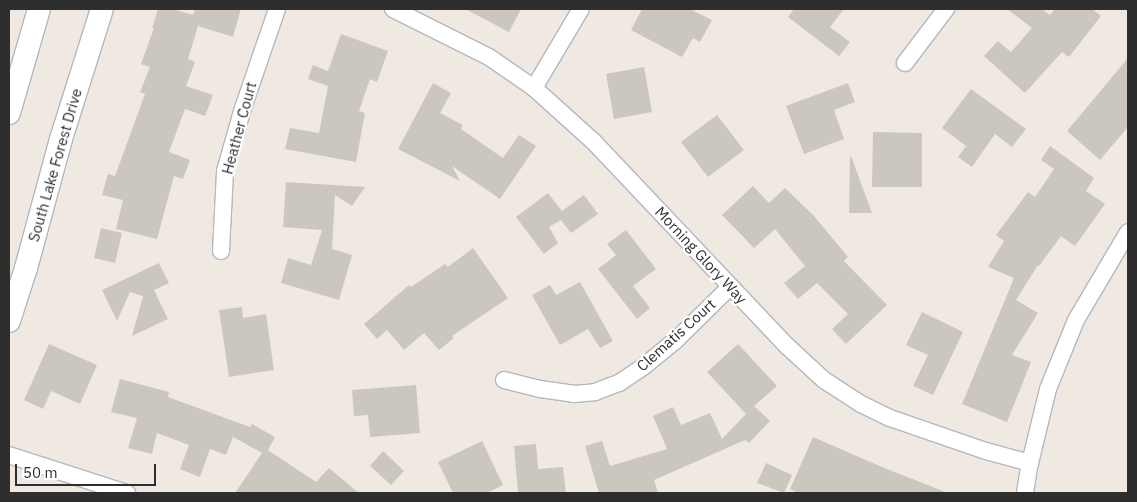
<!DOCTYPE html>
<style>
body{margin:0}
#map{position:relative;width:1137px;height:502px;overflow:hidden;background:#efe9e1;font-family:"IBM Plex Sans",sans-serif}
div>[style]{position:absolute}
.building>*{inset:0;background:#cbc7bf}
.roads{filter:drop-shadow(1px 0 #b4b7c1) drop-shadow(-1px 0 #b4b7c1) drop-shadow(0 1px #b4b7c1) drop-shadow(0 -1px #b4b7c1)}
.street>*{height:16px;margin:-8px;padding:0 8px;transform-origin:8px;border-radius:8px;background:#fff}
.secondary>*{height:22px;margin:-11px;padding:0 11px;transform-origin:11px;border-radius:11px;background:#fff}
span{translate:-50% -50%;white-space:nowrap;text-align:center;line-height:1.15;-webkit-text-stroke:4.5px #fff;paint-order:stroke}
.street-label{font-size:15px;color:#2e2e2e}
.frame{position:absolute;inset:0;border:10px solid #2e2e2e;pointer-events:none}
.scale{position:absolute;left:15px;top:464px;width:141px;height:22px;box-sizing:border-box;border:2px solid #2e2e2e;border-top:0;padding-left:6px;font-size:15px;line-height:18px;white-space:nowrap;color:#2e2e2e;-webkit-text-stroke:4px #fff;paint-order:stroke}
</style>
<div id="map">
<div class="building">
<div style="clip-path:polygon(158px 9px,173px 9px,193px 15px,195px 9px,241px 9px,233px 37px,198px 26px,188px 59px,195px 62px,186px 86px,213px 95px,205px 116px,185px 109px,169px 152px,190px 160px,183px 179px,174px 176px,157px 239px,116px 229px,123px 200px,102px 195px,108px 174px,115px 176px,145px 94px,140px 92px,150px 67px,141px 64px,154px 28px,152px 28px)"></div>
<div style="clip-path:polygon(465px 9px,521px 9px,509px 32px)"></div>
<div style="clip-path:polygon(642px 9px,690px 9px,712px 20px,700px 42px,693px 38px,682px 57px,631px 30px)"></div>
<div style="clip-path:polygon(794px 9px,844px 9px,830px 27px,850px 42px,839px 56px,788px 17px)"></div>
<div style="clip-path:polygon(1007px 9px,1042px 9px,1050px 15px,1055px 9px,1092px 9px,1101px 16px,1069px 57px,1062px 52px,1025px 93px,984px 56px,998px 41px,1011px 52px,1032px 28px)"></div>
<div style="clip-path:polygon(341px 34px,388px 51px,377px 82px,370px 79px,359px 111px,365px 113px,356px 162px,285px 149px,290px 128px,319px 133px,328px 86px,308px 79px,313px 65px,328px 71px)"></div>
<div style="clip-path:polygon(1128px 58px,1128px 127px,1100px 160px,1067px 131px)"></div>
<div style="clip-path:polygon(644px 67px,652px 112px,614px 119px,606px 74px)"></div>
<div style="clip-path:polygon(433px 83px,451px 93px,440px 113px,463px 125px,461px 129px,503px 158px,519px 135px,536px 146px,500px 199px,452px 166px,460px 181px,398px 149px)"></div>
<div style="clip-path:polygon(848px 83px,855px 102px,834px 110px,844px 139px,804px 154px,786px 106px)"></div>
<div style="clip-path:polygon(971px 89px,1026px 129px,1012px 147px,995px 134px,972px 167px,958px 157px,966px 146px,942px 128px)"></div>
<div style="clip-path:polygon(717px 115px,744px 150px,708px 177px,681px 142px)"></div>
<div style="clip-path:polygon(873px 132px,922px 133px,922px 187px,872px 187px)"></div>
<div style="clip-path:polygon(1050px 146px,1094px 178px,1086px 191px,1105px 204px,1075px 246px,1061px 236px,1039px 266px,1038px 265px,1016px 300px,1038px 313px,1012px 355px,1031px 362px,1007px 422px,962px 404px,1014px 278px,988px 267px,1004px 241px,996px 235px,1028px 192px,1035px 197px,1054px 169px,1041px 160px)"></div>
<div style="clip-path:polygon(850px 156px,851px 156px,872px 213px,849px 213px)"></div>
<div style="clip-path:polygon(286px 182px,365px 187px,352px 206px,335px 195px,332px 249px,352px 255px,339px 300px,281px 283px,288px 258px,311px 265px,322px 230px,283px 227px)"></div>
<div style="clip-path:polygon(753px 186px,769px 203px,785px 188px,814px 216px,848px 257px,844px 261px,887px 305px,846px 344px,832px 329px,848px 314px,817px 283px,798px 299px,784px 283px,805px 266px,775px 229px,754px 248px,722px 215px)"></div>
<div style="clip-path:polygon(548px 193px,562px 211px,584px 195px,598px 214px,571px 233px,561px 220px,549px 227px,558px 243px,544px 254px,516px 217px)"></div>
<div style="clip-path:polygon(101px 228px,122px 233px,115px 263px,94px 258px)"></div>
<div style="clip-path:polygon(626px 230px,656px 269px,633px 286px,650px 308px,637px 319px,598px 269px,616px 255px,607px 244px)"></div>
<div style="clip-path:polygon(473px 248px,508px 298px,452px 336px,454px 338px,439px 350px,424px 333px,404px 350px,387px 330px,377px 339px,364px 324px,409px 285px,411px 287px,445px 264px,448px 267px)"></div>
<div style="clip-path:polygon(159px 263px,169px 283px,154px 290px,168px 319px,132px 336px,143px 296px,130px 292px,117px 321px,102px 290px)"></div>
<div style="clip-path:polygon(580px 282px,613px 341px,600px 348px,588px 329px,560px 345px,532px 295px,550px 285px,556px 295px)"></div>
<div style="clip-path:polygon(242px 307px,243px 318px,266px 314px,274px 370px,229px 377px,219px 310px)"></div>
<div style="clip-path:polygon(922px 312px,963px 332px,933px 395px,913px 386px,928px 355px,906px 345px)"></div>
<div style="clip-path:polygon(49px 344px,97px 365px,80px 404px,51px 391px,43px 409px,24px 400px)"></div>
<div style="clip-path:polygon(738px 344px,777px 386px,754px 406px,770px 421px,749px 443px,745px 440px,654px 480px,658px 493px,599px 493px,585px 446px,602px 441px,610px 466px,667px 449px,653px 416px,673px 407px,681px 425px,710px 413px,722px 439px,746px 414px,707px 372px)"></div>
<div style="clip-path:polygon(120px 379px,169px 392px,168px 397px,250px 427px,252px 424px,275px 437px,268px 450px,316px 482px,329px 468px,359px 493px,235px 493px,262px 453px,233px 437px,226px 455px,210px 449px,200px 477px,180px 469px,189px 445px,157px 433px,152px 454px,128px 448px,137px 418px,111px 412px)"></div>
<div style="clip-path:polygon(416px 385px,420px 433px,370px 437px,368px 415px,354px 416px,352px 390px)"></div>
<div style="clip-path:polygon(813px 437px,882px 467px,948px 493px,798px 493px,790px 489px)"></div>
<div style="clip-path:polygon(482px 441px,503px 485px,487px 493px,453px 493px,438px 462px)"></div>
<div style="clip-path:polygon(536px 444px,538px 469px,563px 467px,566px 493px,518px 493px,514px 446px)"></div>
<div style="clip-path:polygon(383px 451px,404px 471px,391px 485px,370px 466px)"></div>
<div style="clip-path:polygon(766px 463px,792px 475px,784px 493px,757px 483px)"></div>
</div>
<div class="roads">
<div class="street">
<div style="left:393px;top:9px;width:107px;rotate:26.6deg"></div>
<div style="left:489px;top:57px;width:55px;rotate:34.6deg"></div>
<div style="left:534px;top:88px;width:81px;rotate:42deg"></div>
<div style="left:594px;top:142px;width:281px;rotate:46.6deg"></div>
<div style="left:787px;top:346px;width:50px;rotate:42.6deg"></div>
<div style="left:824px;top:380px;width:44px;rotate:33deg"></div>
<div style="left:861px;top:404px;width:32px;rotate:26deg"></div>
<div style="left:890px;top:418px;width:102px;rotate:19deg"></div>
<div style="left:986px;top:451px;width:46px;rotate:15.3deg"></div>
<div style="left:905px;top:63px;width:68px;rotate:-52.8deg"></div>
<div style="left:534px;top:88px;width:92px;rotate:-59.3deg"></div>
<div style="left:221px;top:251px;width:80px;rotate:-87.1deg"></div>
<div style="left:225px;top:171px;width:66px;rotate:-74.1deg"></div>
<div style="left:243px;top:108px;width:105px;rotate:-71deg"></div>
<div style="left:504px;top:380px;width:37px;rotate:14deg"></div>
<div style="left:540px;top:389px;width:34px;rotate:8deg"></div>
<div style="left:574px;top:394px;width:21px;rotate:-5deg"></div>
<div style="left:595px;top:392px;width:26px;rotate:-21deg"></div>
<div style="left:619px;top:383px;width:29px;rotate:-34deg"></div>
<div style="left:643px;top:367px;width:43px;rotate:-39.3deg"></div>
<div style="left:676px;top:340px;width:76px;rotate:-44.5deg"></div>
<div style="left:9px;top:455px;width:124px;rotate:17.9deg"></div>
<div style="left:1025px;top:493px;width:30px;rotate:-81deg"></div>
<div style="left:1030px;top:463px;width:76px;rotate:-76.3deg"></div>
<div style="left:1048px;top:389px;width:74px;rotate:-67.9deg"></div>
<div style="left:1076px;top:320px;width:102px;rotate:-59.4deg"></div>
</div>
<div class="secondary">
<div style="left:9px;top:113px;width:108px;rotate:-73.9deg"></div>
<div style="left:9px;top:321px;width:56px;rotate:-72.2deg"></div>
<div style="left:26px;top:268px;width:134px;rotate:-74.8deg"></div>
<div style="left:61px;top:139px;width:136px;rotate:-72.5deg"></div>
</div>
</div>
<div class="street-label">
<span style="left:239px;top:128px;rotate:-75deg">Heather Court</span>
<span style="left:55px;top:165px;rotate:-74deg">South Lake Forest Drive</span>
<span style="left:701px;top:255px;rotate:47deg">Morning Glory Way</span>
<span style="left:676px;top:335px;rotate:-42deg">Clematis Court</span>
</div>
<div class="frame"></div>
<div class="scale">50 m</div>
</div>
